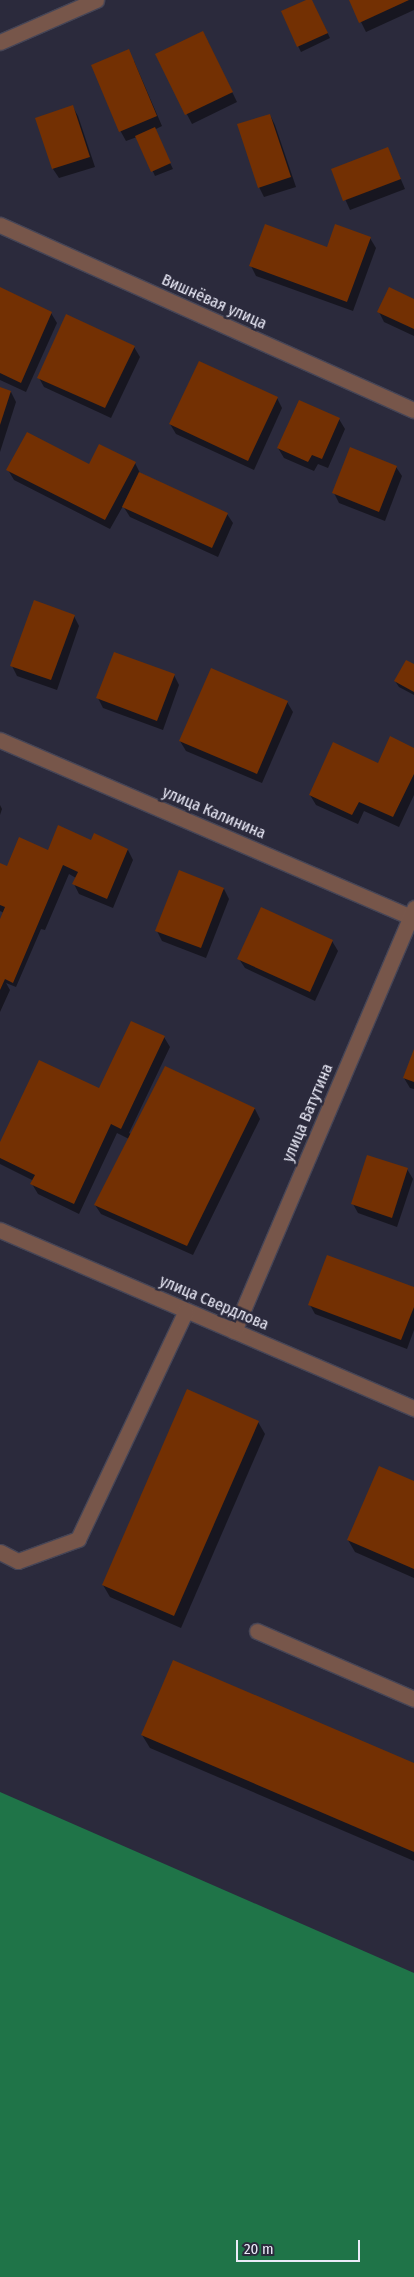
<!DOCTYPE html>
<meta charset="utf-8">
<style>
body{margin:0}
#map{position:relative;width:414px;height:2277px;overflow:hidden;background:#2b2a3c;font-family:"Fira Sans Condensed",sans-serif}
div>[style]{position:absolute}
.forest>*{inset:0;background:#1f7448}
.shadow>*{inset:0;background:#0007}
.building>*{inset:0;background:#733003}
.roads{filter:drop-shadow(1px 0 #464556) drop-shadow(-1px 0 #464556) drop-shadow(0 1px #464556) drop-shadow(0 -1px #464556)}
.minor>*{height:15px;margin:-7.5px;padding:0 7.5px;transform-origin:7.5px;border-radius:7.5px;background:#77564a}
span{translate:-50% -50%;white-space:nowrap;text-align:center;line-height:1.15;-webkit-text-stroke:5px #2b2a3c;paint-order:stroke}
.street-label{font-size:16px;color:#ebebf8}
.scale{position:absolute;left:236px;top:2240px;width:124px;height:22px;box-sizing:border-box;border:2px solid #ebebf8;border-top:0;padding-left:6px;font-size:15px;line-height:18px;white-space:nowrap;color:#ebebf8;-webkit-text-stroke:4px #2b2a3c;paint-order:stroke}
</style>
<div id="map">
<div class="forest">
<div style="clip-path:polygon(0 1792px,414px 1973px,414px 2277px,0 2277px)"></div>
</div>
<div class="shadow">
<div style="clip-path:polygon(309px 0,314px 5px,330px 38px,301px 52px,298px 46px)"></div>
<div style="clip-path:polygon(350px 0,414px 0,414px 10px,366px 32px)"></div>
<div style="clip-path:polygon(208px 42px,237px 102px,192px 124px,156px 55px)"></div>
<div style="clip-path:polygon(134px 61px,162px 126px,154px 130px,173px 169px,155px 176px,137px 137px,126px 141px,121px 132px,92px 66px)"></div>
<div style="clip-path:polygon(73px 107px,78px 116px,95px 167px,59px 178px,53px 169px)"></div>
<div style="clip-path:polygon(270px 115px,275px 125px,296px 187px,264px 197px,259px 187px)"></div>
<div style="clip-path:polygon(388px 149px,405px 189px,350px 210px,332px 170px)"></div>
<div style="clip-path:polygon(370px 238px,376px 248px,353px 311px,256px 276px,251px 266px)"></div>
<div style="clip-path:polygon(0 288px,51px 313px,57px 323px,26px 392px,0 380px)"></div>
<div style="clip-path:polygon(414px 300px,414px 336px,384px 322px,379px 312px)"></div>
<div style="clip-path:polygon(134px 347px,140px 357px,111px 418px,44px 387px,39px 378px)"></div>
<div style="clip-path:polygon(0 388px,11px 392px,16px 402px,0 452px)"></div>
<div style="clip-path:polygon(277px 398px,282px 408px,254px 470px,176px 434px,170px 424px)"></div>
<div style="clip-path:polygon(339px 419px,345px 429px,328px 468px,318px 464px,314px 471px,284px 458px,278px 448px)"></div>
<div style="clip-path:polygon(135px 463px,140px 473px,227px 514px,233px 523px,218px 557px,130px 517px,123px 506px,110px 529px,14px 480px,8px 470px)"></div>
<div style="clip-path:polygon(396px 467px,402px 476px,385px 521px,339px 503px,334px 493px)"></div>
<div style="clip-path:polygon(74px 616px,79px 626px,57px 690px,17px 676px,12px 666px)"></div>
<div style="clip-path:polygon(414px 666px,414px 695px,399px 687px,395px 681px)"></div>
<div style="clip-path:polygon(174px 675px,179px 685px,163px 730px,103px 708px,98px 698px)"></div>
<div style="clip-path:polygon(287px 702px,293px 712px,262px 783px,186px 751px,180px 741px)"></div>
<div style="clip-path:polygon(414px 749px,414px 795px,399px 827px,364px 811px,358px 824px,316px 805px,310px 795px)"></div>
<div style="clip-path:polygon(0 805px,2px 809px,0 815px)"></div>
<div style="clip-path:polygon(92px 842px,128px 850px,133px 860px,113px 908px,79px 894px,74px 884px,76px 878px,69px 874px,45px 930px,41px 929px,16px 987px,6px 983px,10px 990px,0 1012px,0 923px,4px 913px,0 911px,0 865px,7px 868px,48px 851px)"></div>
<div style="clip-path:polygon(224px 889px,229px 899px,206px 958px,162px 941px,157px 931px)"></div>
<div style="clip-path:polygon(332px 941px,338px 951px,315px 1001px,245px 968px,239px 959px)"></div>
<div style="clip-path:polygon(164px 1037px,170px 1047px,129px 1133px,131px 1134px,165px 1067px,255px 1109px,260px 1119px,193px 1255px,101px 1214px,95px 1205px,129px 1139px,117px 1133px,79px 1214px,38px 1194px,32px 1184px,34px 1181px,0 1164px,0 1145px,100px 1090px)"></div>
<div style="clip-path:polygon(414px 1053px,414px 1089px,410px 1088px,404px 1078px)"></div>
<div style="clip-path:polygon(407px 1169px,413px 1179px,397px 1227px,358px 1213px,353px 1204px)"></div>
<div style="clip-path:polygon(414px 1289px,414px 1330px,407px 1349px,315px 1314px,310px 1305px)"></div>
<div style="clip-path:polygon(258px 1422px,265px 1434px,181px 1628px,110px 1597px,103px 1585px)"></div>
<div style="clip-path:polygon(414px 1483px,414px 1578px,355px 1552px,348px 1540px)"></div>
<div style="clip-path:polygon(142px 1735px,414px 1765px,414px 1861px,150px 1748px)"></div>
</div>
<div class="building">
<div style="clip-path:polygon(306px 0,312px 0,328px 33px,297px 47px,281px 11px)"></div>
<div style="clip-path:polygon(349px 0,409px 0,359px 23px)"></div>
<div style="clip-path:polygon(203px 31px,233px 92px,185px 115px,155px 54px)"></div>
<div style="clip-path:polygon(129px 49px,157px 116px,119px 132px,91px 65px)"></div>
<div style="clip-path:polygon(73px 105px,90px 157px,52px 169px,35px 118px)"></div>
<div style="clip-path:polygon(270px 114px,291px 177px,258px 188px,237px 124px)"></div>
<div style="clip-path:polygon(155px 127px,171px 163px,151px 172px,135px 136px)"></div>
<div style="clip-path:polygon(388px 147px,401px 179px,343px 201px,331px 169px)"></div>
<div style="clip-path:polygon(265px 224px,327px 247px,335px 224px,371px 237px,347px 302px,249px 266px)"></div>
<div style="clip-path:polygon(0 287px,52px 312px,21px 383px,0 373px)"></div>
<div style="clip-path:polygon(389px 287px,414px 299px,414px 329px,377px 312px)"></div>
<div style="clip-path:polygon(66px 314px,135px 346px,105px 408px,37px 378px)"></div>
<div style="clip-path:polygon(199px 361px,278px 397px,248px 461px,169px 424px)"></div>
<div style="clip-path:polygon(0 387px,11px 391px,0 425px)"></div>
<div style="clip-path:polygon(299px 400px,340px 418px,322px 459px,312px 455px,308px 462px,277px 448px)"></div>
<div style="clip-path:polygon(27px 432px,89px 464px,99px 444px,136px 462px,105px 520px,6px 470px)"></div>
<div style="clip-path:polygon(350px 447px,397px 466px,379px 512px,332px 493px)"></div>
<div style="clip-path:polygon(139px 472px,228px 513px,212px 548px,122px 507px)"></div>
<div style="clip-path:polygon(34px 600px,75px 615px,51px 680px,10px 666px)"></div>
<div style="clip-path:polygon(114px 652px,175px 674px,157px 721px,96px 698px)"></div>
<div style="clip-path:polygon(406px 660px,414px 664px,414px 692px,394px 681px)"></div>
<div style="clip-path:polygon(211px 668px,288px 701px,257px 774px,179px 741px)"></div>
<div style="clip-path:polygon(390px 736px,414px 748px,414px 774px,393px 817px,359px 802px,352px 815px,309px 795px,333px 742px,378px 763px)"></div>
<div style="clip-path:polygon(58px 825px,91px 840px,94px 833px,128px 849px,107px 899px,72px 884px,78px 872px,63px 865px,13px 983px,5px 979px,0 990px,0 919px,5px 907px,0 905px,0 863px,7px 866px,19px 837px,48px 850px)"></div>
<div style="clip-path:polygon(179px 870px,224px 888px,201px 948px,155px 931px)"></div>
<div style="clip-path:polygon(261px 907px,333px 940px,310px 992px,237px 959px)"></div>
<div style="clip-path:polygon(131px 1021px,165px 1036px,121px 1129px,111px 1124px,74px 1204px,30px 1184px,35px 1175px,0 1158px,0 1142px,39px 1060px,99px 1088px)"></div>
<div style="clip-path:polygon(414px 1049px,414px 1082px,403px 1078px)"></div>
<div style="clip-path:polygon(165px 1066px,255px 1108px,187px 1246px,94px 1205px)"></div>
<div style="clip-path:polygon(367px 1155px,408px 1168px,392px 1218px,351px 1204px)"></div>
<div style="clip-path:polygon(327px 1255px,414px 1287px,414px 1307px,401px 1340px,308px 1305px)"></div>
<div style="clip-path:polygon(187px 1389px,259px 1421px,174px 1616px,102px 1585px)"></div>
<div style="clip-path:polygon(379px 1466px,414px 1481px,414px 1569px,347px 1540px)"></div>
<div style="clip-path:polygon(173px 1660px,414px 1763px,414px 1852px,141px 1735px)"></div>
</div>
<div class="roads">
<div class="minor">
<div style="left:0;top:42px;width:105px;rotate:-23.6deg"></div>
<div style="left:0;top:225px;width:453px;rotate:24.1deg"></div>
<div style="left:0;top:740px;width:451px;rotate:23.3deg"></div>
<div style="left:0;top:1230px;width:451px;rotate:23.3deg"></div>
<div style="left:234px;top:1331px;width:460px;rotate:-66.9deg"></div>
<div style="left:0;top:1552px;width:20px;rotate:27deg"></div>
<div style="left:18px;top:1561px;width:64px;rotate:-20.1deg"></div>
<div style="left:78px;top:1539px;width:252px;rotate:-64.7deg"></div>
<div style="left:257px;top:1631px;width:171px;rotate:23.4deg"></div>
</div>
</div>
<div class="street-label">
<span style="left:214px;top:302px;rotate:24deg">Вишнёвая улица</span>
<span style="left:214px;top:813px;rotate:23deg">улица Калинина</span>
<span style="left:308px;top:1113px;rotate:-67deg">улица Ватутина</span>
<span style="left:214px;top:1303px;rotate:23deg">улица Свердлова</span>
</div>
<div class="scale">20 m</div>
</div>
